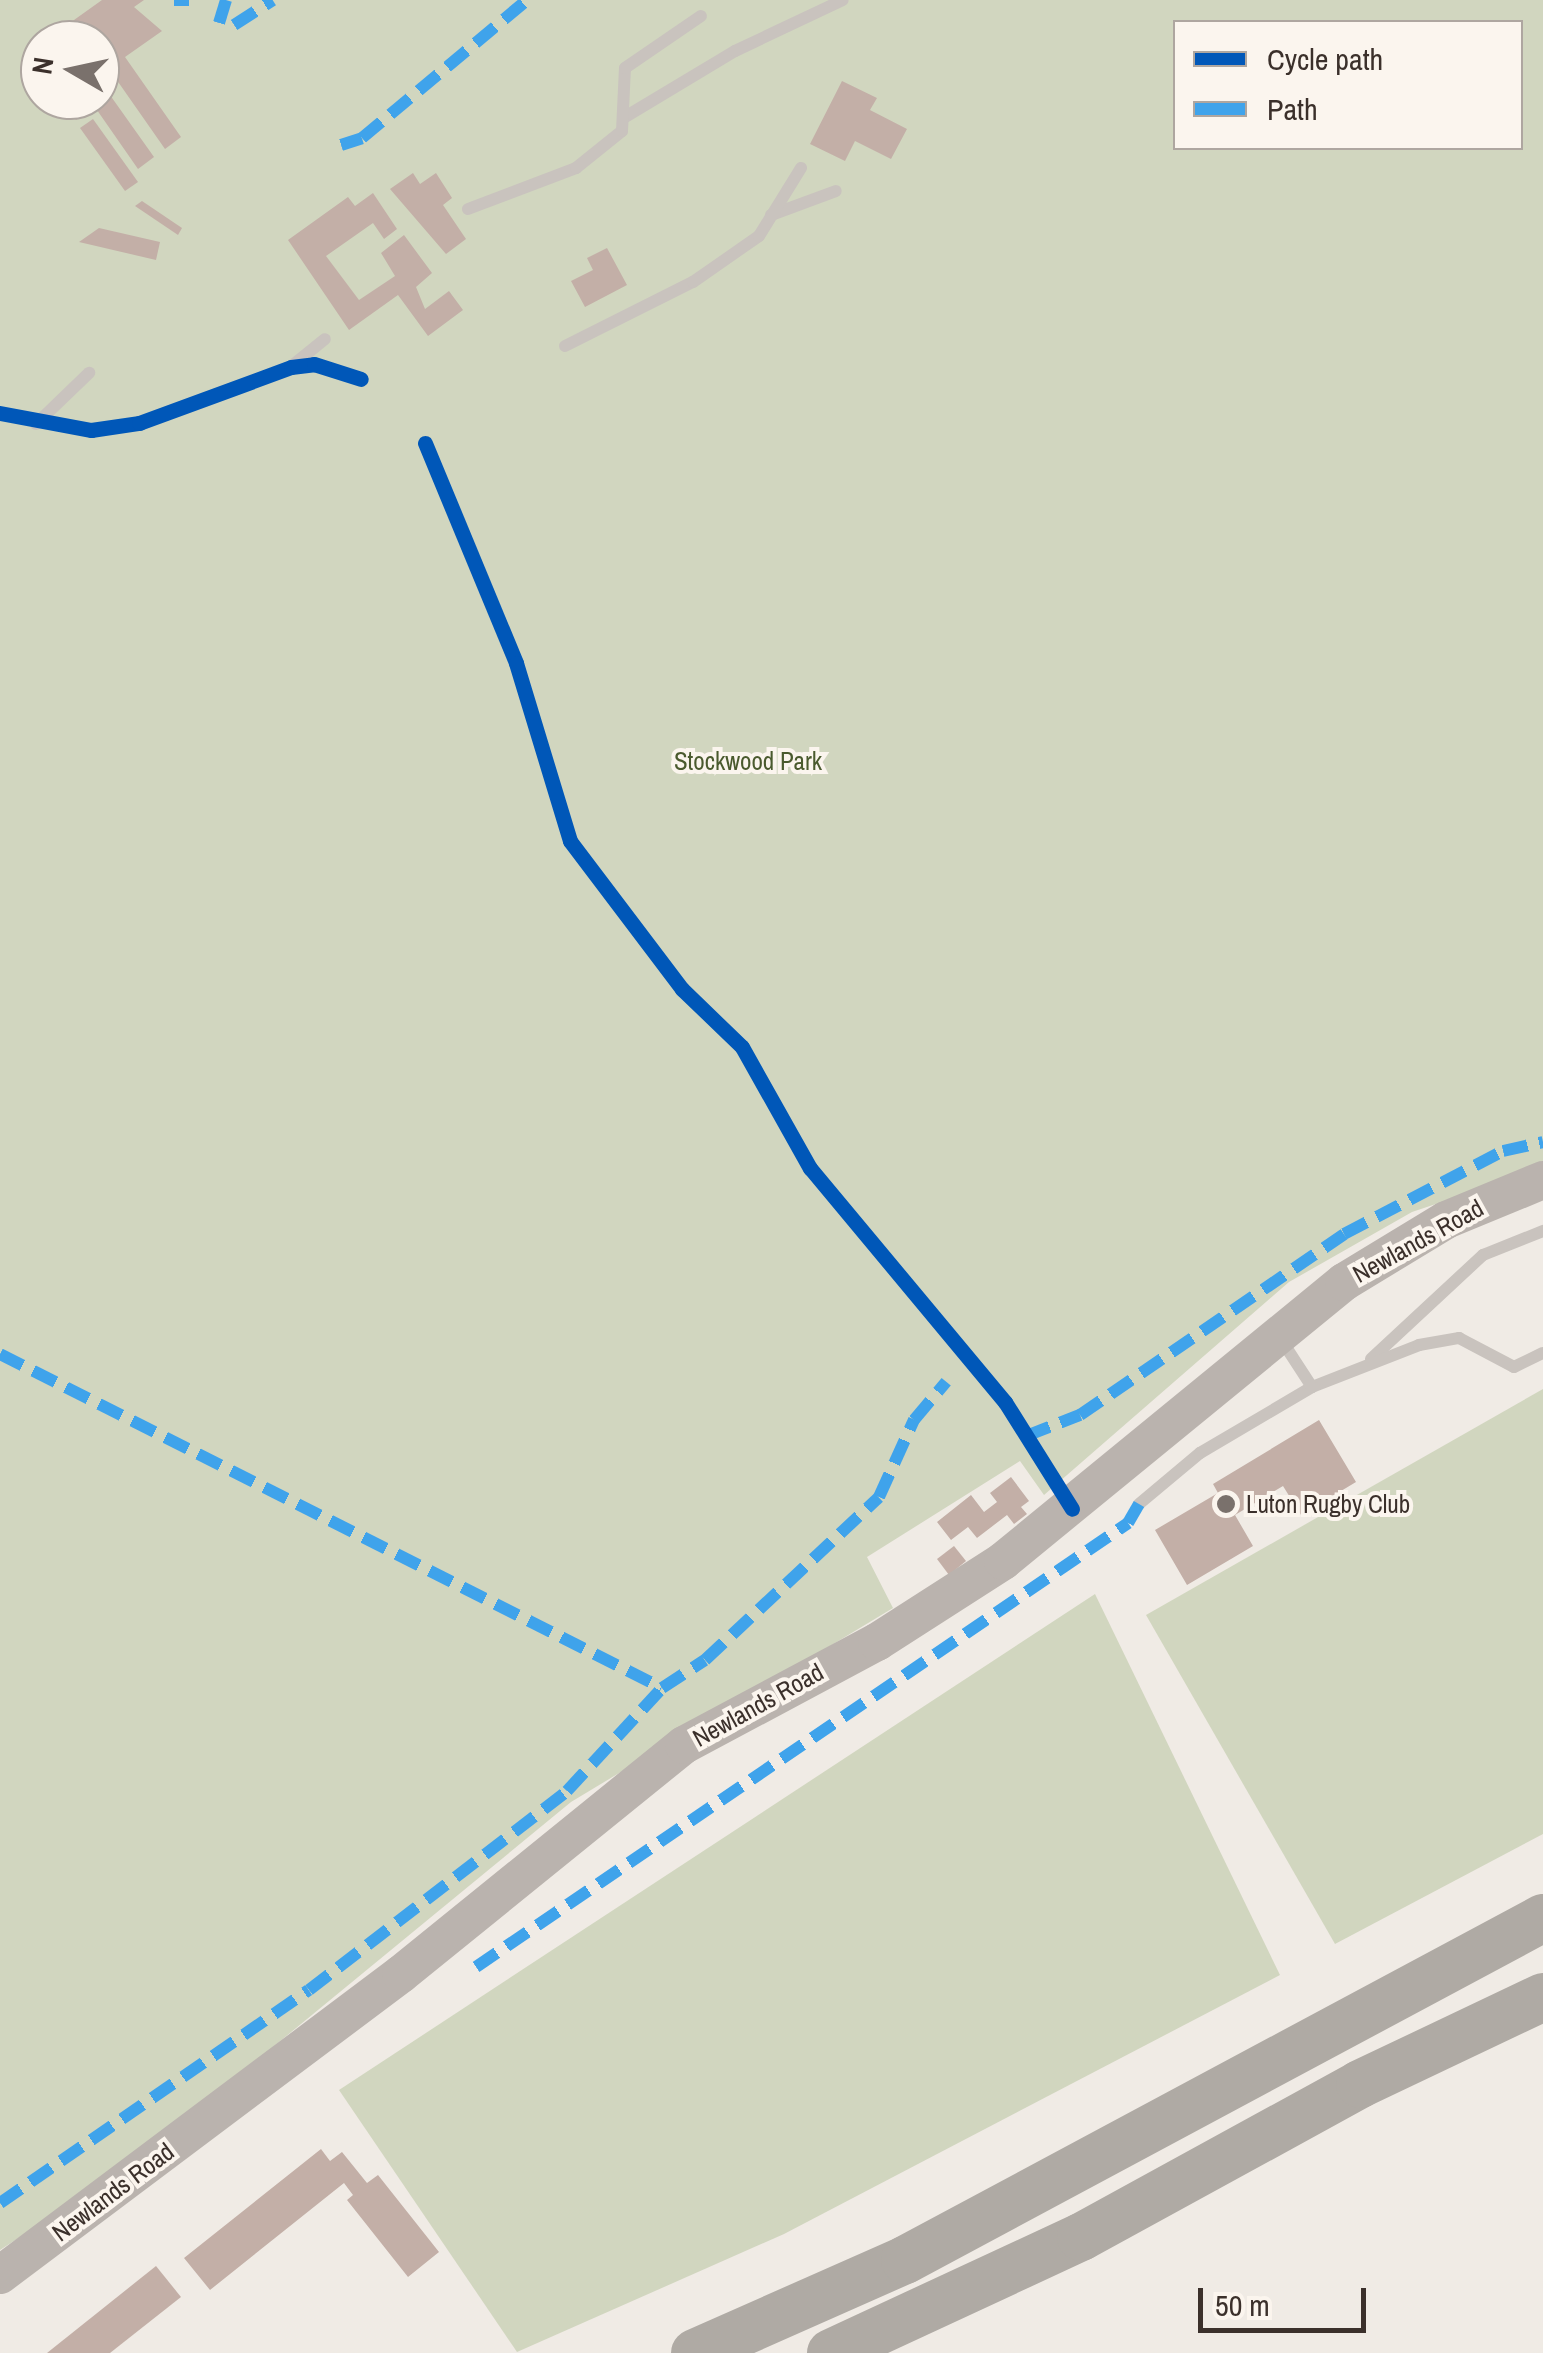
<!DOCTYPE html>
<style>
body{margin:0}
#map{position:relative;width:1543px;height:2353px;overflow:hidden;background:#f0ebe5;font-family:"Archivo Narrow",sans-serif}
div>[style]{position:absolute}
.green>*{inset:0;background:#d1d6bf}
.building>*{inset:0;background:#c3afa7}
.service>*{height:12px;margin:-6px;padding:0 6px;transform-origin:6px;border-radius:6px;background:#c9c3be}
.secondary>*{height:38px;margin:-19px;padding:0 19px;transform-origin:19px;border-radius:19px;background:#bab3ae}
.motorway>*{height:48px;margin:-24px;padding:0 24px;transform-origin:24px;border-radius:24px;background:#afaaa4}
.quiet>*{height:12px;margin-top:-6px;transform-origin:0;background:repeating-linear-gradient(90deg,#3fa3eb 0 25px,transparent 0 37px)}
.cycleway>*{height:15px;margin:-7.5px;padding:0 7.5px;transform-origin:7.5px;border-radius:7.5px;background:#0057b8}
.dots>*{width:28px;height:28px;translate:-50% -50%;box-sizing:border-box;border:5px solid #fbf5ee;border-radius:50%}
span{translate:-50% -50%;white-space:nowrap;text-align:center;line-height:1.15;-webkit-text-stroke:8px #fbf5ee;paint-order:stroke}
.park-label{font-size:25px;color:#4a5a2e}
.street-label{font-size:25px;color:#3b302b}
.poi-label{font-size:25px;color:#3b302b}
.left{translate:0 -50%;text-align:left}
.legend{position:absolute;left:1173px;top:20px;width:350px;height:130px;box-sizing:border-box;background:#fbf5ee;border:2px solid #aea6a0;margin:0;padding:12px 18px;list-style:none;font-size:30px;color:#3b302b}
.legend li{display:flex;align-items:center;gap:20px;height:50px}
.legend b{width:50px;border:2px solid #aea6a0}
.north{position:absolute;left:20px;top:20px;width:100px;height:100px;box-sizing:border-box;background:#fbf5ee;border:2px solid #aea6a0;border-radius:50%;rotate:279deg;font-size:28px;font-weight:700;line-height:40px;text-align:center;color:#3b302b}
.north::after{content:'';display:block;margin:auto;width:35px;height:45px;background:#7a716c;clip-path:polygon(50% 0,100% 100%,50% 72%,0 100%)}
.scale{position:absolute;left:1198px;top:2288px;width:168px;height:45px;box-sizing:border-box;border:5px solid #3b302b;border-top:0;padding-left:12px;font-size:30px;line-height:35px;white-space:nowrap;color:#3b302b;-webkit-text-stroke:8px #fbf5ee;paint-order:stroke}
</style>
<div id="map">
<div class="green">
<div style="clip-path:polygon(evenodd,0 0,1543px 0,1543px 1168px,1412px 1212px,1289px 1282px,1044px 1495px,1020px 1461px,867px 1557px,893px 1608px,571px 1802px,127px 2167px,0 2250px,0 0,1176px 22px,1520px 22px,1520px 148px,1176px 148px,1176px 22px,0 0,40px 40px,100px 40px,100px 100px,40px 100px,40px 40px)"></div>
<div style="clip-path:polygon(1543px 1389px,1543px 1834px,1335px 1944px,1146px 1615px)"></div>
<div style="clip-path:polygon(1095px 1594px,1280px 1975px,784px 2234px,517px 2352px,339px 2090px)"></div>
</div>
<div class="building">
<div style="clip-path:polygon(102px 0,144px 0,134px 7px,162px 31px,125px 57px,181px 137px,165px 149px,100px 56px,100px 40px,46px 40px)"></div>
<div style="clip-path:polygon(100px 81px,154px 157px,138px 169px,90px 100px,100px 100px)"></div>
<div style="clip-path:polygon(842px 81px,877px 98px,870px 110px,907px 129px,891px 159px,855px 141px,845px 161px,810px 144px)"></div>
<div style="clip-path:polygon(61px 100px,81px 100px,89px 111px,76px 120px)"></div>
<div style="clip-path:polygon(93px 119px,138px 182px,125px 191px,80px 128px)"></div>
<div style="clip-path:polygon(413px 173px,420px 184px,436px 173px,452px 198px,443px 205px,466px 239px,446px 254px,390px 189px)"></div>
<div style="clip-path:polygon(373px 193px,397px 229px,384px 239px,373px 223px,326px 256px,359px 300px,395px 276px,381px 253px,404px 235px,432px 273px,416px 287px,425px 309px,449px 291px,463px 310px,428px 336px,398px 295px,349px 330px,288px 240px,348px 197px,355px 206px)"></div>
<div style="clip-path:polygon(142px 201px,182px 228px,178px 235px,135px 206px)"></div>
<div style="clip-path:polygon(99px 228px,160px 242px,156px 260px,79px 242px)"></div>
<div style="clip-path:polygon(607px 248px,627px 285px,585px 307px,571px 281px,593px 270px,587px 258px)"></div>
<div style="clip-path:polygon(1319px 1420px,1356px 1482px,1301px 1515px,1283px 1486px,1235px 1515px,1253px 1546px,1187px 1585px,1155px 1530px,1218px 1493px,1213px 1484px)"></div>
<div style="clip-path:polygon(1011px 1477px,1029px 1501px,1021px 1507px,1027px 1514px,1014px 1524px,1007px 1515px,977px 1538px,968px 1527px,951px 1540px,937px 1522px,971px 1495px,984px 1512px,997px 1502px,990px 1493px)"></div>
<div style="clip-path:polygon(954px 1546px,966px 1561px,949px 1575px,937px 1559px)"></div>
<div style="clip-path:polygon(321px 2149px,330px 2161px,342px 2152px,367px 2183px,378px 2175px,439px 2252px,408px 2277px,347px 2200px,353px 2195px,344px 2183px,210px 2290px,184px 2258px)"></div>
<div style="clip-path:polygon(156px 2266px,181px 2297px,110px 2353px,47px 2353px)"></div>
</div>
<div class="service">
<div style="left:625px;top:117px;width:128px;rotate:-31deg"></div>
<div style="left:735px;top:51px;width:119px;rotate:-25.3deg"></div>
<div style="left:468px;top:209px;width:116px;rotate:-20.8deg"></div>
<div style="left:576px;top:168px;width:59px;rotate:-38.8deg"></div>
<div style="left:622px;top:131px;width:63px;rotate:-87.3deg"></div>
<div style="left:625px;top:68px;width:92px;rotate:-34.4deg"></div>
<div style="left:771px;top:215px;width:69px;rotate:-20.3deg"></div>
<div style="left:565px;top:346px;width:143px;rotate:-26.6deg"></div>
<div style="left:693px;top:282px;width:80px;rotate:-34.9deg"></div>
<div style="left:759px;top:236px;width:80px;rotate:-58.3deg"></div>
<div style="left:293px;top:365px;width:41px;rotate:-39.1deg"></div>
<div style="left:0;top:413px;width:93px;rotate:10.6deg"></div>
<div style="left:91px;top:430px;width:49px;rotate:-8.3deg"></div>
<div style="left:139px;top:423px;width:162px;rotate:-20.2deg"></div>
<div style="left:291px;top:367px;width:23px;rotate:-7deg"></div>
<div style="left:314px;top:364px;width:49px;rotate:17.7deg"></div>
<div style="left:36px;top:424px;width:74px;rotate:-43.9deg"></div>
<div style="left:1371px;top:1359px;width:153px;rotate:-42.9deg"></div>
<div style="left:1483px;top:1255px;width:65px;rotate:-21.8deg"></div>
<div style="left:1312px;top:1387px;width:115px;rotate:-21.4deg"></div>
<div style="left:1419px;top:1345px;width:41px;rotate:-9.9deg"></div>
<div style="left:1459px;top:1338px;width:62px;rotate:27.8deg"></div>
<div style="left:1514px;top:1367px;width:32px;rotate:-26deg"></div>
<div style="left:1139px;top:1504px;width:80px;rotate:-39.9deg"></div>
<div style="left:1200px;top:1453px;width:130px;rotate:-30.5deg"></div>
<div style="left:1312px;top:1387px;width:59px;rotate:-123.1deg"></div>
</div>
<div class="secondary">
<div style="left:0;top:2275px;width:501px;rotate:-36.89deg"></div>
<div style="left:401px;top:1974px;width:364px;rotate:-39deg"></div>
<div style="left:684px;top:1745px;width:219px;rotate:-28.1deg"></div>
<div style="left:877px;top:1642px;width:150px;rotate:-32.7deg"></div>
<div style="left:1003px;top:1561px;width:441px;rotate:-39.3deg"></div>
<div style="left:1344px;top:1282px;width:119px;rotate:-31.3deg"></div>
<div style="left:1446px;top:1220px;width:105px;rotate:-22.4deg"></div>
</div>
<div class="motorway">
<div style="left:695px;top:2353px;width:230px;rotate:-23.9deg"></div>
<div style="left:905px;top:2260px;width:724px;rotate:-28.19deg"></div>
<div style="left:831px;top:2353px;width:276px;rotate:-24.9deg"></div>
<div style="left:1081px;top:2237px;width:318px;rotate:-28.7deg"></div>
<div style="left:1360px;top:2084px;width:203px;rotate:-25.4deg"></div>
</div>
<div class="quiet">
<div style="left:174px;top:0;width:15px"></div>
<div style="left:219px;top:23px;width:24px;rotate:-73deg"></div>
<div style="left:234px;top:25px;width:46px;rotate:-32.7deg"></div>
<div style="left:341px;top:145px;width:22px;rotate:-18deg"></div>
<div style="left:362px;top:138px;width:215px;rotate:-39.9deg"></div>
<div style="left:0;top:1354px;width:741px;rotate:26.77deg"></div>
<div style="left:1026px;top:1436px;width:58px;rotate:-21.3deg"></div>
<div style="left:1080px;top:1415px;width:320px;rotate:-34.4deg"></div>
<div style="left:1344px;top:1234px;width:179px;rotate:-27.6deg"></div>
<div style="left:1503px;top:1151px;width:41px;rotate:-12.7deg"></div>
<div style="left:476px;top:1967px;width:789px;rotate:-34.25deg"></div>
<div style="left:1128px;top:1523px;width:22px;rotate:-60deg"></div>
<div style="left:0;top:2203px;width:375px;rotate:-34.6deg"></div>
<div style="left:309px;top:1990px;width:326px;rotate:-37.6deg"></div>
<div style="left:567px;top:1791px;width:140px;rotate:-47.3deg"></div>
<div style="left:662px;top:1688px;width:51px;rotate:-33.1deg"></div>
<div style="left:705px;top:1660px;width:238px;rotate:-43.1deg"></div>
<div style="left:879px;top:1497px;width:85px;rotate:-65.6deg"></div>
<div style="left:914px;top:1420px;width:50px;rotate:-49.9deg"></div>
</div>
<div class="cycleway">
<div style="left:0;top:413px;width:93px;rotate:10.6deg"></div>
<div style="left:91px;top:430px;width:49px;rotate:-8.3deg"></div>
<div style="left:139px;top:423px;width:162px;rotate:-20.2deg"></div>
<div style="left:291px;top:367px;width:23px;rotate:-7deg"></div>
<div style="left:314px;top:364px;width:49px;rotate:17.7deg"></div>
<div style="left:425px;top:443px;width:238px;rotate:67.5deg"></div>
<div style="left:516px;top:663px;width:186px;rotate:73.1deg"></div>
<div style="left:570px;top:841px;width:186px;rotate:52.9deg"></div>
<div style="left:682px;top:989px;width:83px;rotate:44deg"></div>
<div style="left:742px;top:1047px;width:139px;rotate:60.7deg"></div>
<div style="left:810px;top:1168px;width:305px;rotate:50.2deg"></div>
<div style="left:1005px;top:1402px;width:126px;rotate:57.9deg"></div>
</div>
<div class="dots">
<div style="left:1226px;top:1504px;background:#7a716c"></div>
</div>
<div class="park-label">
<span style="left:748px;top:761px">Stockwood Park</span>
</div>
<div class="street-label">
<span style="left:1418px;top:1241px;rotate:-29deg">Newlands Road</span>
<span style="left:758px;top:1705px;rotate:-29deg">Newlands Road</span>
<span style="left:113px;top:2192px;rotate:-37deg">Newlands Road</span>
</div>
<div class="poi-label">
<span class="left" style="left:1246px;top:1504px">Luton Rugby Club</span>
</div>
<ul class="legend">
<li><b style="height:12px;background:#0057b8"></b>Cycle path</li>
<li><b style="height:12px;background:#3fa3eb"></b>Path</li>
</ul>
<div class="north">N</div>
<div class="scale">50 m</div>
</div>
